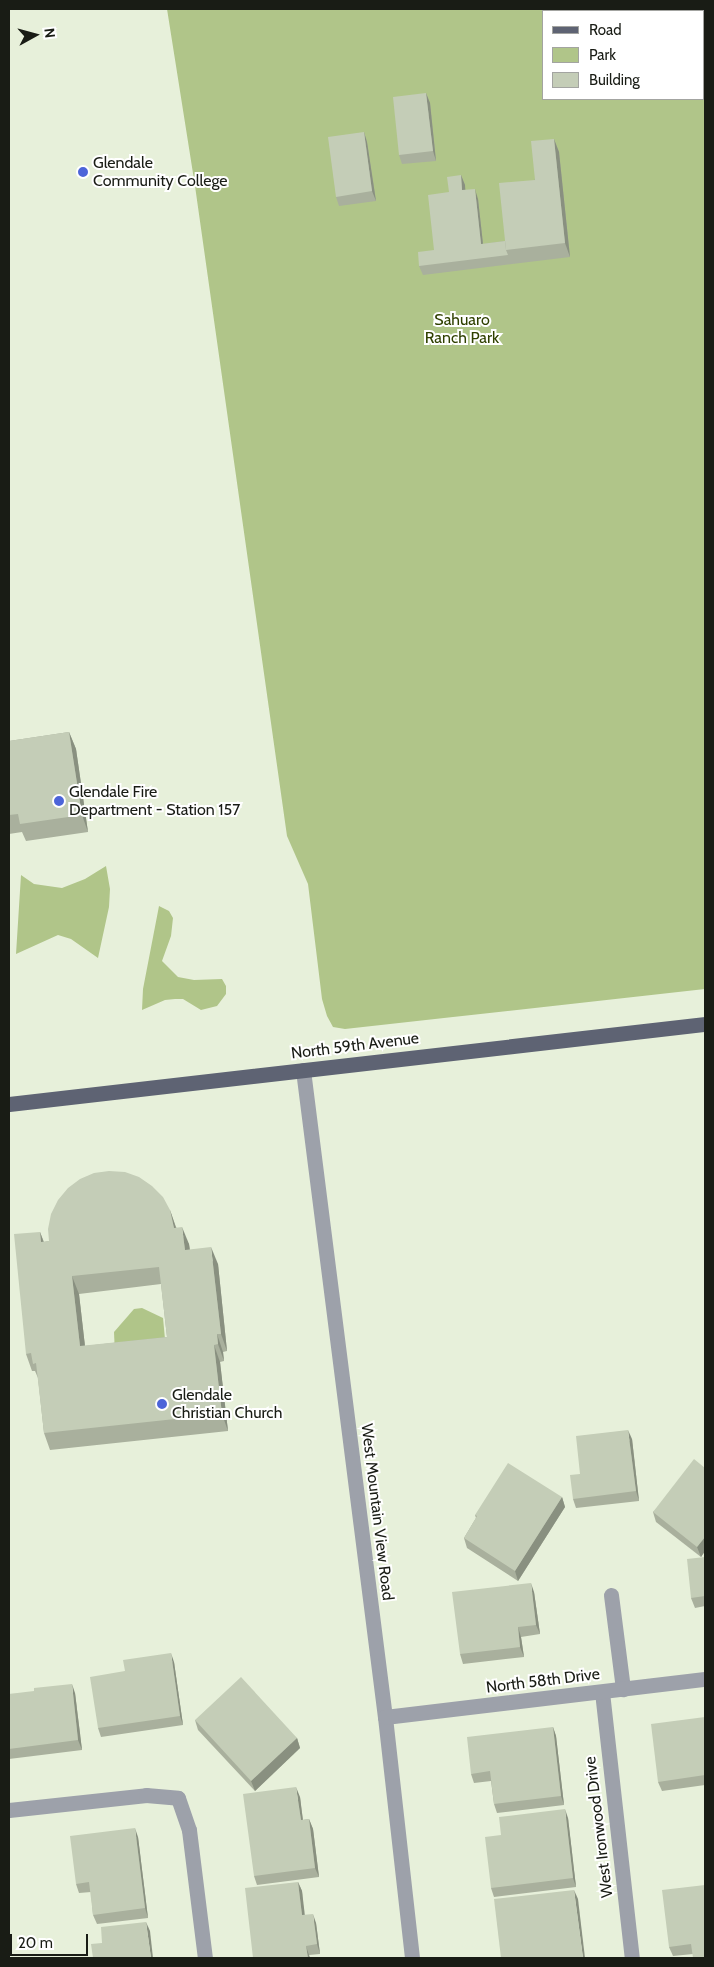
<!DOCTYPE html>
<style>
body{margin:0}
#map{position:relative;width:714px;height:1967px;overflow:hidden;background:#e7f0da;font-family:Cabin,sans-serif}
div>[style]{position:absolute}
.green>*{inset:0;background:#b0c589}
.minor>*{height:15px;margin:-7.5px;padding:0 7.5px;transform-origin:7.5px;border-radius:7.5px;background:#9da1aa}
.major>*{height:15px;margin:-7.5px;padding:0 7.5px;transform-origin:7.5px;border-radius:7.5px;background:#5e6373}
.wall>*{inset:0;background:#a9b09d}
.shaded-wall>*{inset:0;background:#899080}
.building>*{inset:0;background:#c4cdb7}
.dots>*{width:14px;height:14px;translate:-50% -50%;box-sizing:border-box;border:2px solid #fff;border-radius:50%}
span{translate:-50% -50%;white-space:nowrap;text-align:center;line-height:1.15;-webkit-text-stroke:4px #fff;paint-order:stroke}
.poi-label{font-size:16px;color:#191c15}
.left{translate:0 -50%;text-align:left}
.park-label{font-size:16px;color:#2f4000}
.street-label{font-size:16px;color:#191c15}
.frame{position:absolute;inset:0;border:10px solid #191c15;pointer-events:none}
.legend{position:absolute;left:542px;top:10px;width:162px;height:90px;box-sizing:border-box;background:#fff;border:1px solid #a3a4a1;margin:0;padding:6px 9px;list-style:none;font-size:15px;color:#191c15}
.legend li{display:flex;align-items:center;gap:10px;height:25px}
.legend b{width:25px;border:1px solid #a3a4a1}
.north{position:absolute;left:10px;top:10px;width:50px;height:50px;-webkit-text-stroke:4px #fff;paint-order:stroke;rotate:83deg;font-size:14px;font-weight:700;line-height:20px;text-align:center;color:#191c15}
.north::after{content:'';display:block;margin:auto;width:18px;height:22px;background:#191c15;clip-path:polygon(50% 0,100% 100%,50% 72%,0 100%)}
.scale{position:absolute;left:10px;top:1934px;width:78px;height:22px;box-sizing:border-box;border:2px solid #191c15;border-top:0;padding-left:6px;font-size:15px;line-height:18px;white-space:nowrap;color:#191c15;-webkit-text-stroke:4px #fff;paint-order:stroke}
</style>
<div id="map">
<div class="green">
<div style="clip-path:polygon(evenodd,167px 9px,705px 9px,705px 989px,345px 1029px,333px 1027px,327px 1016px,322px 999px,308px 884px,287px 836px,195px 186px,167px 9px,543px 11px,703px 11px,703px 99px,543px 99px,543px 11px)"></div>
<div style="clip-path:polygon(106px 866px,110px 889px,109px 907px,98px 958px,71px 939px,58px 935px,16px 954px,21px 875px,34px 884px,62px 888px,85px 879px)"></div>
<div style="clip-path:polygon(159px 906px,169px 911px,173px 918px,171px 936px,162px 961px,178px 977px,194px 980px,222px 979px,226px 986px,226px 994px,217px 1006px,201px 1010px,183px 999px,175px 999px,165px 1000px,142px 1010px,143px 989px)"></div>
<div style="clip-path:polygon(142px 1308px,163px 1318px,166px 1350px,115px 1355px,114px 1332px,134px 1309px)"></div>
</div>
<div class="minor">
<div style="left:303px;top:1070px;width:652px;rotate:82.78deg"></div>
<div style="left:385px;top:1717px;width:243px;rotate:83.6deg"></div>
<div style="left:611px;top:1595px;width:95px;rotate:82.7deg"></div>
<div style="left:602px;top:1692px;width:268px;rotate:83.6deg"></div>
<div style="left:385px;top:1717px;width:322px;rotate:-6.8deg"></div>
<div style="left:9px;top:1810px;width:138px;rotate:-6.2deg"></div>
<div style="left:146px;top:1795px;width:32px;rotate:5deg"></div>
<div style="left:178px;top:1798px;width:34px;rotate:71deg"></div>
<div style="left:189px;top:1830px;width:129px;rotate:82.9deg"></div>
</div>
<div class="major">
<div style="left:9px;top:1104px;width:701px;rotate:-6.56deg"></div>
</div>
<div class="wall">
<div style="clip-path:polygon(426px 93px,430px 103px,436px 161px,402px 164px,399px 155px)"></div>
<div style="clip-path:polygon(364px 132px,367px 142px,376px 201px,339px 206px,336px 197px)"></div>
<div style="clip-path:polygon(554px 139px,559px 152px,570px 257px,423px 275px,419px 266px,434px 250px,449px 192px,461px 175px,465px 185px,465px 190px,478px 199px,483px 244px,505px 241px)"></div>
<div style="clip-path:polygon(69px 732px,76px 749px,88px 832px,26px 841px,22px 832px,9px 834px,9px 741px)"></div>
<div style="clip-path:polygon(evenodd,170px 1210px,176px 1227px,189px 1244px,190px 1250px,218px 1264px,227px 1351px,223px 1352px,224px 1361px,220px 1362px,228px 1431px,50px 1450px,44px 1433px,38px 1378px,35px 1371px,32px 1371px,26px 1354px,40px 1232px,44px 1242px,49px 1241px,170px 1210px,161px 1284px,167px 1337px,85px 1346px,79px 1294px,161px 1284px)"></div>
<div style="clip-path:polygon(632px 1439px,639px 1501px,576px 1508px,573px 1499px,580px 1474px)"></div>
<div style="clip-path:polygon(705px 1468px,705px 1551px,701px 1557px,656px 1522px,653px 1512px)"></div>
<div style="clip-path:polygon(562px 1497px,565px 1507px,518px 1581px,467px 1548px,464px 1538px,476px 1518px,475px 1515px)"></div>
<div style="clip-path:polygon(705px 1557px,705px 1606px,695px 1608px,691px 1598px)"></div>
<div style="clip-path:polygon(534px 1592px,540px 1634px,521px 1637px,524px 1657px,463px 1664px,460px 1654px)"></div>
<div style="clip-path:polygon(174px 1662px,183px 1725px,101px 1737px,98px 1728px,125px 1671px)"></div>
<div style="clip-path:polygon(75px 1693px,82px 1750px,9px 1759px,9px 1694px)"></div>
<div style="clip-path:polygon(705px 1719px,705px 1785px,662px 1791px,658px 1782px)"></div>
<div style="clip-path:polygon(195px 1720px,297px 1738px,300px 1748px,255px 1791px,198px 1730px)"></div>
<div style="clip-path:polygon(553px 1727px,556px 1736px,564px 1805px,497px 1813px,494px 1804px,491px 1781px,474px 1783px,471px 1774px)"></div>
<div style="clip-path:polygon(300px 1797px,303px 1820px,309px 1819px,313px 1829px,319px 1877px,257px 1885px,254px 1876px)"></div>
<div style="clip-path:polygon(568px 1818px,576px 1887px,494px 1897px,491px 1888px,501px 1835px)"></div>
<div style="clip-path:polygon(138px 1837px,148px 1918px,97px 1924px,93px 1915px,91px 1892px,79px 1893px,76px 1884px)"></div>
<div style="clip-path:polygon(298px 1882px,302px 1891px,304px 1915px,316px 1923px,320px 1954px,309px 1955px,310px 1958px,253px 1958px)"></div>
<div style="clip-path:polygon(705px 1885px,693px 1954px,673px 1956px,669px 1947px)"></div>
</div>
<div class="shaded-wall">
<div style="clip-path:polygon(426px 93px,430px 103px,436px 161px,433px 151px)"></div>
<div style="clip-path:polygon(364px 132px,367px 142px,376px 201px,372px 191px)"></div>
<div style="clip-path:polygon(554px 139px,559px 152px,570px 257px,565px 243px)"></div>
<div style="clip-path:polygon(461px 175px,465px 185px,466px 199px,462px 190px)"></div>
<div style="clip-path:polygon(475px 189px,478px 199px,484px 253px,481px 244px)"></div>
<div style="clip-path:polygon(69px 732px,76px 749px,88px 832px,82px 815px)"></div>
<div style="clip-path:polygon(170px 1210px,176px 1228px,174px 1228px)"></div>
<div style="clip-path:polygon(182px 1227px,189px 1244px,192px 1268px,185px 1250px)"></div>
<div style="clip-path:polygon(40px 1232px,46px 1249px,41px 1242px)"></div>
<div style="clip-path:polygon(211px 1247px,218px 1264px,227px 1351px,221px 1334px)"></div>
<div style="clip-path:polygon(72px 1276px,79px 1294px,87px 1364px,80px 1346px)"></div>
<div style="clip-path:polygon(217px 1334px,223px 1352px,224px 1361px,218px 1344px)"></div>
<div style="clip-path:polygon(214px 1345px,220px 1362px,228px 1431px,222px 1414px)"></div>
<div style="clip-path:polygon(628px 1430px,632px 1439px,639px 1501px,636px 1491px)"></div>
<div style="clip-path:polygon(562px 1497px,565px 1507px,518px 1581px,515px 1571px)"></div>
<div style="clip-path:polygon(705px 1537px,705px 1551px,701px 1557px,697px 1547px)"></div>
<div style="clip-path:polygon(531px 1583px,534px 1592px,540px 1634px,536px 1625px)"></div>
<div style="clip-path:polygon(518px 1627px,521px 1637px,524px 1657px,520px 1647px)"></div>
<div style="clip-path:polygon(171px 1653px,174px 1662px,183px 1725px,180px 1716px)"></div>
<div style="clip-path:polygon(72px 1684px,75px 1693px,82px 1750px,78px 1740px)"></div>
<div style="clip-path:polygon(553px 1727px,556px 1736px,564px 1805px,561px 1796px)"></div>
<div style="clip-path:polygon(297px 1738px,300px 1748px,255px 1791px,251px 1781px)"></div>
<div style="clip-path:polygon(296px 1787px,300px 1797px,304px 1830px,301px 1820px)"></div>
<div style="clip-path:polygon(565px 1809px,568px 1818px,576px 1887px,573px 1878px)"></div>
<div style="clip-path:polygon(309px 1819px,313px 1829px,319px 1877px,315px 1868px)"></div>
<div style="clip-path:polygon(135px 1828px,138px 1837px,148px 1918px,145px 1908px)"></div>
<div style="clip-path:polygon(298px 1882px,302px 1891px,306px 1925px,302px 1915px)"></div>
<div style="clip-path:polygon(574px 1890px,578px 1899px,585px 1958px,583px 1958px)"></div>
<div style="clip-path:polygon(313px 1914px,316px 1923px,320px 1954px,317px 1944px)"></div>
<div style="clip-path:polygon(146px 1922px,150px 1931px,153px 1958px,151px 1958px)"></div>
<div style="clip-path:polygon(306px 1946px,310px 1958px,308px 1958px)"></div>
</div>
<div class="building">
<div style="clip-path:polygon(426px 93px,433px 151px,399px 155px,393px 97px)"></div>
<div style="clip-path:polygon(364px 132px,372px 191px,336px 197px,328px 137px)"></div>
<div style="clip-path:polygon(554px 139px,565px 243px,506px 250px,499px 183px,535px 180px,531px 141px)"></div>
<div style="clip-path:polygon(461px 175px,462px 190px,475px 189px,481px 244px,505px 241px,506px 250px,508px 255px,419px 266px,418px 252px,434px 250px,428px 195px,449px 192px,447px 177px)"></div>
<div style="clip-path:polygon(69px 732px,82px 815px,20px 824px,18px 814px,9px 815px,9px 741px)"></div>
<div style="clip-path:polygon(evenodd,109px 1171px,125px 1172px,139px 1177px,152px 1186px,163px 1197px,170px 1210px,174px 1228px,182px 1227px,185px 1250px,211px 1247px,221px 1334px,217px 1334px,218px 1344px,214px 1345px,222px 1414px,44px 1433px,36px 1363px,33px 1364px,31px 1353px,26px 1354px,14px 1234px,40px 1232px,41px 1242px,49px 1241px,48px 1229px,51px 1214px,58px 1200px,68px 1188px,80px 1179px,94px 1173px,109px 1171px,159px 1267px,167px 1337px,80px 1346px,72px 1276px,159px 1267px)"></div>
<div style="clip-path:polygon(628px 1430px,636px 1491px,573px 1499px,570px 1475px,580px 1474px,576px 1436px)"></div>
<div style="clip-path:polygon(694px 1459px,705px 1468px,705px 1537px,697px 1547px,653px 1512px)"></div>
<div style="clip-path:polygon(508px 1463px,562px 1497px,515px 1571px,464px 1538px,477px 1516px,475px 1515px)"></div>
<div style="clip-path:polygon(705px 1557px,705px 1596px,691px 1598px,687px 1559px)"></div>
<div style="clip-path:polygon(531px 1583px,536px 1625px,518px 1627px,520px 1647px,460px 1654px,452px 1592px)"></div>
<div style="clip-path:polygon(171px 1653px,180px 1716px,98px 1728px,90px 1677px,125px 1671px,123px 1660px)"></div>
<div style="clip-path:polygon(241px 1677px,297px 1738px,251px 1781px,195px 1720px)"></div>
<div style="clip-path:polygon(72px 1684px,78px 1740px,9px 1749px,9px 1694px,34px 1691px,34px 1688px)"></div>
<div style="clip-path:polygon(705px 1717px,705px 1775px,658px 1782px,651px 1724px)"></div>
<div style="clip-path:polygon(553px 1727px,561px 1796px,494px 1804px,490px 1771px,471px 1774px,467px 1737px)"></div>
<div style="clip-path:polygon(296px 1787px,301px 1820px,309px 1819px,315px 1868px,254px 1876px,243px 1794px)"></div>
<div style="clip-path:polygon(565px 1809px,573px 1878px,491px 1888px,485px 1837px,501px 1835px,499px 1817px)"></div>
<div style="clip-path:polygon(135px 1828px,145px 1908px,93px 1915px,89px 1882px,76px 1884px,70px 1836px)"></div>
<div style="clip-path:polygon(298px 1882px,302px 1915px,313px 1914px,317px 1944px,306px 1946px,308px 1958px,253px 1958px,245px 1888px)"></div>
<div style="clip-path:polygon(705px 1885px,705px 1958px,693px 1958px,691px 1944px,669px 1947px,662px 1890px)"></div>
<div style="clip-path:polygon(574px 1890px,583px 1958px,501px 1958px,494px 1899px)"></div>
<div style="clip-path:polygon(146px 1922px,151px 1958px,93px 1958px,91px 1944px,102px 1943px,101px 1927px)"></div>
</div>
<div class="dots">
<div style="left:83px;top:172px;background:#4c64d9"></div>
<div style="left:59px;top:801px;background:#4c64d9"></div>
<div style="left:162px;top:1404px;background:#4c64d9"></div>
</div>
<div class="poi-label">
<span class="left" style="left:93px;top:172px">Glendale<br>Community College</span>
<span class="left" style="left:69px;top:801px">Glendale Fire<br>Department - Station 157</span>
<span class="left" style="left:172px;top:1404px">Glendale<br>Christian Church</span>
</div>
<div class="park-label">
<span style="left:462px;top:329px">Sahuaro<br>Ranch Park</span>
</div>
<div class="street-label">
<span style="left:355px;top:1046px;rotate:-7deg">North 59th Avenue</span>
<span style="left:377px;top:1512px;rotate:83deg">West Mountain View Road</span>
<span style="left:543px;top:1681px;rotate:-7deg">North 58th Drive</span>
<span style="left:599px;top:1827px;rotate:-97deg">West Ironwood Drive</span>
</div>
<div class="frame"></div>
<ul class="legend">
<li><b style="height:6px;background:#5e6373"></b>Road</li>
<li><b style="height:14px;background:#b0c589"></b>Park</li>
<li><b style="height:14px;background:#c4cdb7"></b>Building</li>
</ul>
<div class="north">N</div>
<div class="scale">20 m</div>
</div>
